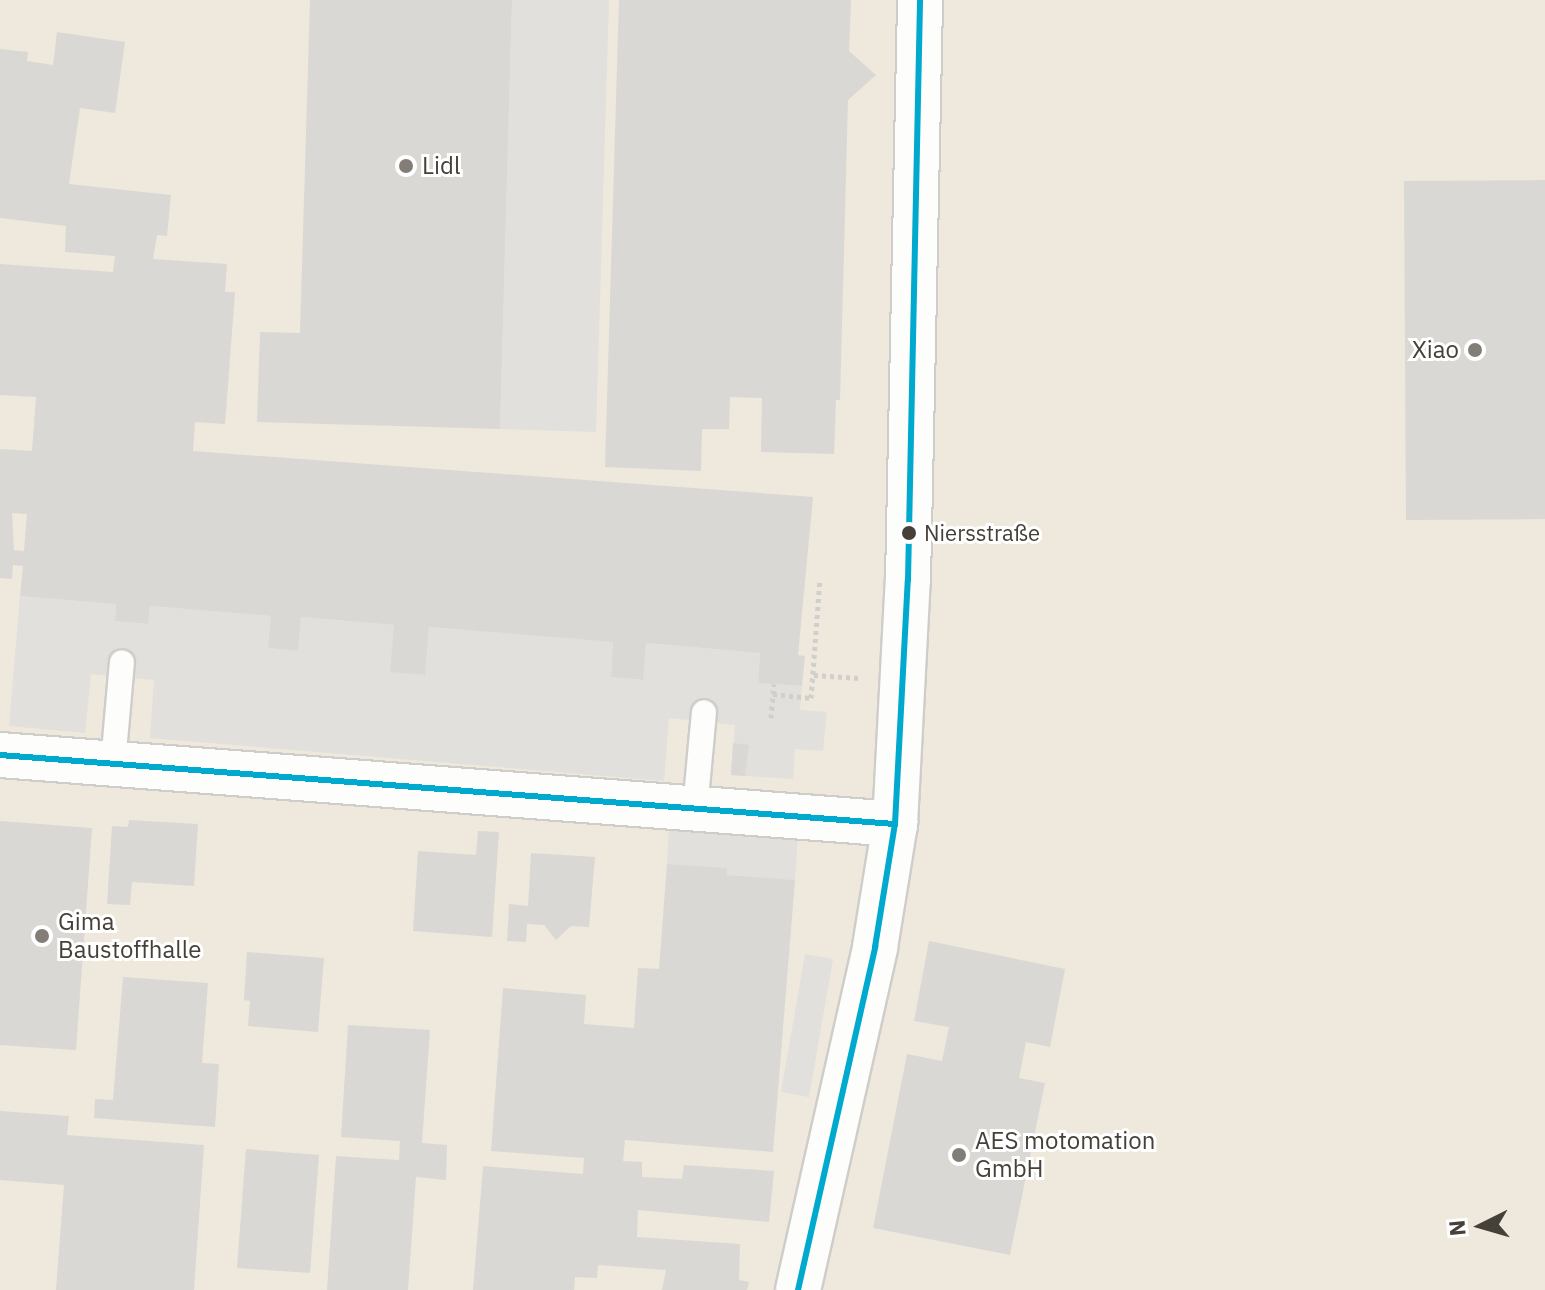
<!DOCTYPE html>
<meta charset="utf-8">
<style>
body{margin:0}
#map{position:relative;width:1545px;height:1290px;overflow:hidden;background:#f1efeb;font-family:"IBM Plex Sans",sans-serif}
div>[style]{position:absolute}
.commercial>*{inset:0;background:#efe8dc}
.parking>*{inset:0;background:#e2e0dc}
.building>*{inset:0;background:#dad8d4}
.path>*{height:5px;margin-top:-2.5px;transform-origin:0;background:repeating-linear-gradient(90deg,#d1cfcc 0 4px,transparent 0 8px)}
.roads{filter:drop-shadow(2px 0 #cfcdc9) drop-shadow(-2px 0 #cfcdc9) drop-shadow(0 2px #cfcdc9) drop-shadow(0 -2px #cfcdc9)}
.lane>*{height:24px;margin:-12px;padding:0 12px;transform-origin:12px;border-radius:12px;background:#fdfdfc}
.street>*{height:44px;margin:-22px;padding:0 22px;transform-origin:22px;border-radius:22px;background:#fdfdfc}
.bus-1>*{height:6px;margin:-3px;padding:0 3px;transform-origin:3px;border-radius:3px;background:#00a9ce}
.dots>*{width:22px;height:22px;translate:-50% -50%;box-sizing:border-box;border:4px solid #fff;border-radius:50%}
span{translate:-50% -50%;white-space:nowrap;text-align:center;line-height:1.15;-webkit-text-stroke:6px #fff;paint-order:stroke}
.bus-label{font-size:22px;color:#464138}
.left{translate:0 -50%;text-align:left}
.poi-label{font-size:24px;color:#464138}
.right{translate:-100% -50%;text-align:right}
.north{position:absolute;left:1441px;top:1186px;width:80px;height:80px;-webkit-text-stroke:6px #fff;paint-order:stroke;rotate:265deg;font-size:22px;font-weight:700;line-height:32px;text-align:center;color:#464138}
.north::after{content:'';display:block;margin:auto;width:28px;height:36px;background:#464138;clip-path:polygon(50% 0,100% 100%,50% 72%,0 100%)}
</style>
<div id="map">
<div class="commercial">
<div style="clip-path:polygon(0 0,1545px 0,1545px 1290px,0 1290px)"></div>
</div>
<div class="parking">
<div style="clip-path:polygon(512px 0,609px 0,596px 432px,500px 429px)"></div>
<div style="clip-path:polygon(20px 596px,116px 604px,115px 621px,148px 624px,150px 606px,271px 616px,268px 648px,298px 651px,301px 617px,394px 625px,391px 672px,425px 675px,429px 627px,613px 642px,611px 677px,642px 680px,646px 643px,760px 653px,758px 683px,802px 686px,800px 710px,827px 712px,823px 751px,795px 749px,793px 779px,731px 775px,735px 725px,669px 718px,664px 781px,150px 738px,154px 680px,91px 674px,85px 733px,9px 726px)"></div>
<div style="clip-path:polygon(669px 827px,798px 838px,795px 880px,727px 875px,727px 868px,667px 864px)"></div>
<div style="clip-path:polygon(805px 954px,833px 959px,809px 1097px,781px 1092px)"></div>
</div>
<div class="building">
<div style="clip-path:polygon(310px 0,512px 0,500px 429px,257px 422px,260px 332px,300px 333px)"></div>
<div style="clip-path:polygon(619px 0,851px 0,849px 51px,876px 75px,848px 100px,840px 400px,836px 400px,834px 454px,761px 452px,762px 398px,730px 397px,729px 429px,702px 429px,701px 471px,605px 467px)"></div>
<div style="clip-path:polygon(evenodd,57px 32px,125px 42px,115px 113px,80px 108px,69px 184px,171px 195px,167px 236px,157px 235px,153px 259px,227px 264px,225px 292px,235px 292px,225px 424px,195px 422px,193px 451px,813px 497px,798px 655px,805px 656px,802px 686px,758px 683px,760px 653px,646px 643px,643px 680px,611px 677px,613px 642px,429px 627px,425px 675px,390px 672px,394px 625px,301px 617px,298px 651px,268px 648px,271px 616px,150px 606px,148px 624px,115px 621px,116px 604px,20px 596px,23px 566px,13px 565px,12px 579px,0 578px,0 449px,32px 451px,36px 397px,0 395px,0 264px,113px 272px,115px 256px,65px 252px,66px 226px,0 218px,0 49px,28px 52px,27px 61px,53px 65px,57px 32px,12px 513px,27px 514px,24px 551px,14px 550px,12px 513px)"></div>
<div style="clip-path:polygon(1545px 180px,1545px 519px,1406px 520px,1404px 181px)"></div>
<div style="clip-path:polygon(733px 743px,749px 745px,745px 776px,731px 775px)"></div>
<div style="clip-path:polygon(129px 820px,198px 824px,194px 886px,132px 882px,130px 905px,107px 904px,112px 826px,128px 827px)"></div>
<div style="clip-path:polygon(0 821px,92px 828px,76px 1050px,0 1045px)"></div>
<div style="clip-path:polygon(478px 831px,499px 832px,492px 937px,413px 931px,418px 851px,476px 855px)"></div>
<div style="clip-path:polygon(531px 853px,595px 857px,589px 927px,571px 926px,556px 940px,544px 925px,527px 924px,526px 942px,507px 941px,509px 904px,528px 906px)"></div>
<div style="clip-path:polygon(667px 864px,727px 868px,727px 875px,795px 880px,773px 1152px,625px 1140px,623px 1161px,642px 1162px,642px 1177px,682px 1179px,684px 1165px,774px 1171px,769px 1222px,638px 1210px,637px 1237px,740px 1244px,739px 1280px,749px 1282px,747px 1290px,662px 1290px,666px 1270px,598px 1265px,597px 1278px,575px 1277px,574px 1290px,473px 1290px,483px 1166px,583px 1174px,584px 1158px,491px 1151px,503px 988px,586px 995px,584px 1024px,634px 1028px,638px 968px,659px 969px)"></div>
<div style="clip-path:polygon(929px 941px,1065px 969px,1050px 1047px,1026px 1042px,1019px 1078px,1045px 1083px,1010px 1255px,873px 1228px,907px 1054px,942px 1061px,949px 1027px,914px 1021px)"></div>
<div style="clip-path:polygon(247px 952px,324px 958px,318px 1032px,248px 1026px,250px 1001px,244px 1000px)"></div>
<div style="clip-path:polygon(123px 977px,208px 983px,202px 1063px,219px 1064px,215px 1127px,94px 1118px,95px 1099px,113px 1100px)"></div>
<div style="clip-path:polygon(348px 1025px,430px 1030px,422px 1143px,447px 1145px,446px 1180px,416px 1177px,408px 1290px,327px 1290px,336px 1156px,399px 1160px,400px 1141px,341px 1137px)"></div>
<div style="clip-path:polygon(0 1111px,69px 1116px,67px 1135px,204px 1145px,194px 1290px,56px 1290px,64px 1185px,0 1180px)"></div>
<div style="clip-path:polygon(246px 1149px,319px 1155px,310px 1273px,237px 1268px)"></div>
</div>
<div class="path">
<div style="left:814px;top:675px;width:45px;rotate:3.8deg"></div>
<div style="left:773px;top:694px;width:38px;rotate:6deg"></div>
<div style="left:811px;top:698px;width:119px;rotate:-85.7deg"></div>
<div style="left:771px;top:718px;width:34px;rotate:-85deg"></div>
</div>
<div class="roads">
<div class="lane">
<div style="left:113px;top:764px;width:102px;rotate:-85deg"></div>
<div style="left:695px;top:809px;width:97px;rotate:-84.7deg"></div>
</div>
<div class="street">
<div style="left:0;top:755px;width:898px;rotate:4.41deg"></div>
<div style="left:798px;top:1290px;width:352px;rotate:-77.3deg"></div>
<div style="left:875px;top:947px;width:125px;rotate:-80.8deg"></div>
<div style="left:895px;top:824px;width:244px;rotate:-87deg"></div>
<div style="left:908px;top:580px;width:580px;rotate:-88.81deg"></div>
</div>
</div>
<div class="bus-1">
<div style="left:0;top:755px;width:898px;rotate:4.41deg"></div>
<div style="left:798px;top:1290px;width:352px;rotate:-77.3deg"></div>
<div style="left:875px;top:947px;width:125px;rotate:-80.8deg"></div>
<div style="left:895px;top:824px;width:244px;rotate:-87deg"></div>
<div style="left:908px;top:580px;width:580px;rotate:-88.81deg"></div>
</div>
<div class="dots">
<div style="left:406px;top:166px;background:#827e77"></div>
<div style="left:1475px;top:350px;background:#827e77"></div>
<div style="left:909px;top:533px;background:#464138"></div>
<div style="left:42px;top:936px;background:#827e77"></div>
<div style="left:959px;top:1155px;background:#827e77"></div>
</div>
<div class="bus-label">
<span class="left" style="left:924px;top:533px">Niersstraße</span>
</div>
<div class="poi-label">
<span class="left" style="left:422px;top:166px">Lidl</span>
<span class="right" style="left:1459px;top:350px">Xiao</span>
<span class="left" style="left:58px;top:936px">Gima<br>Baustoffhalle</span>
<span class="left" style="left:975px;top:1155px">AES motomation<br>GmbH</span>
</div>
<div class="north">N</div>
</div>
